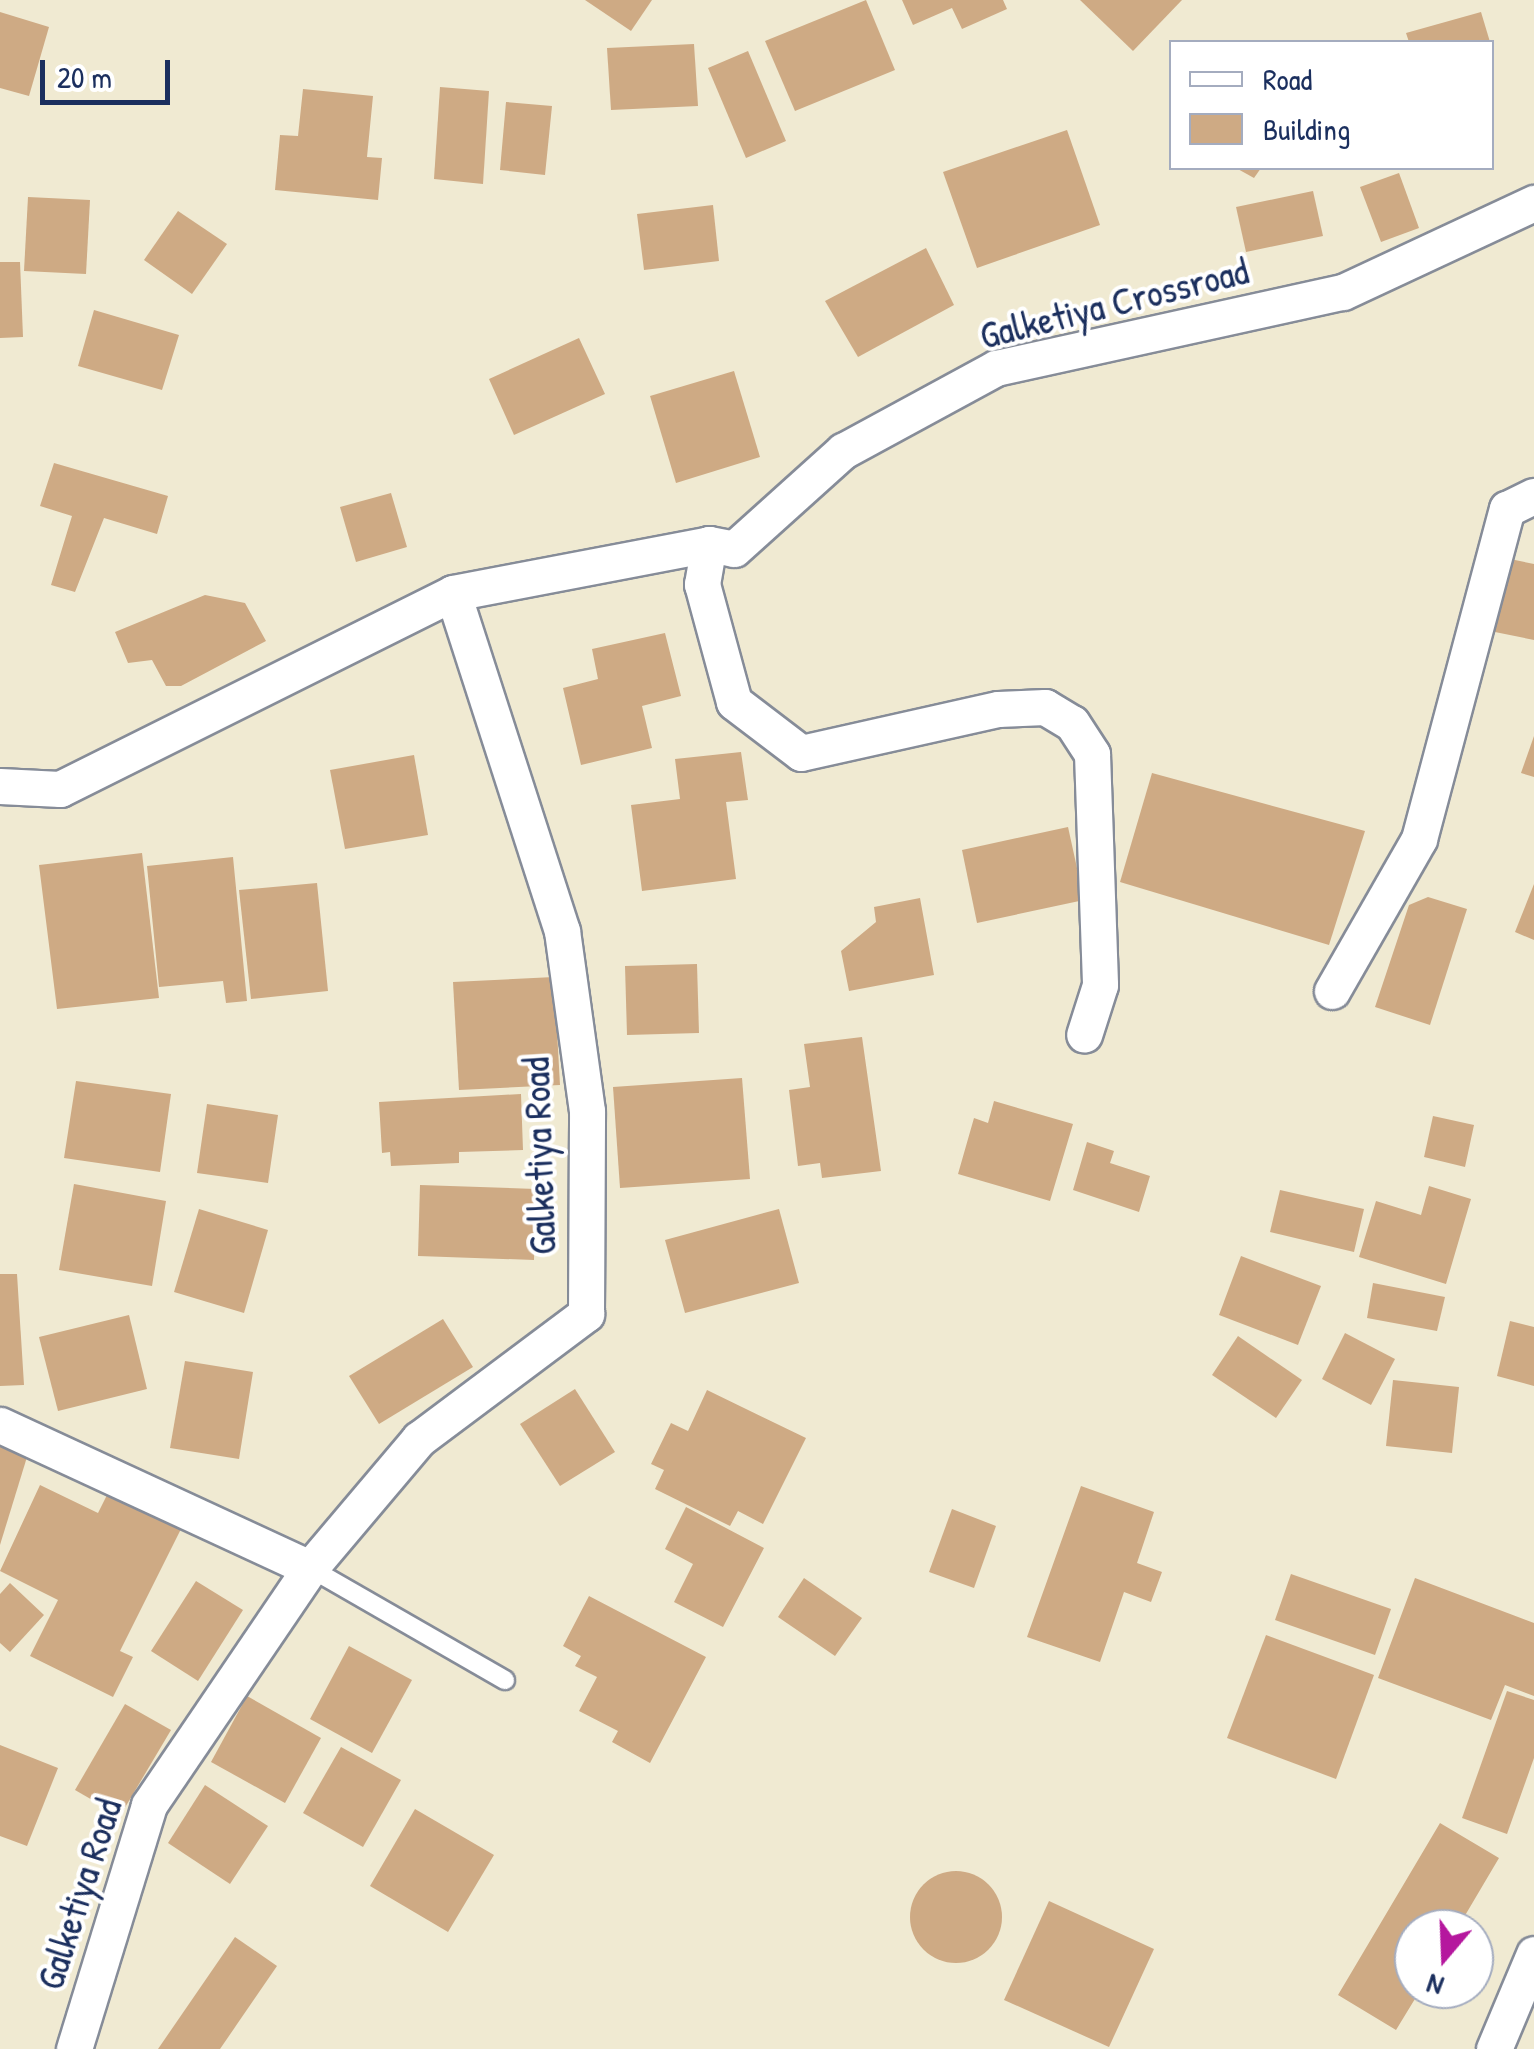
<!DOCTYPE html>
<style>
body{margin:0}
#map{position:relative;width:1534px;height:2049px;overflow:hidden;background:#f0ead2;font-family:"Patrick Hand",sans-serif}
div>[style]{position:absolute}
.building>*{inset:0;background:#ceaa84}
.round{border-radius:50%}
.roads{filter:drop-shadow(2px 0 #868c98) drop-shadow(-2px 0 #868c98) drop-shadow(0 2px #868c98) drop-shadow(0 -2px #868c98)}
.lane>*{height:18px;margin:-9px;padding:0 9px;transform-origin:9px;border-radius:9px;background:#fff}
.street>*{height:35px;margin:-17.5px;padding:0 17.5px;transform-origin:17.5px;border-radius:17.5px;background:#fff}
span{translate:-50% -50%;white-space:nowrap;text-align:center;line-height:1.15;-webkit-text-stroke:8px #fff;paint-order:stroke}
.street-label{font-size:38px;color:#1b2f5e}
.legend{position:absolute;left:1169px;top:40px;width:325px;height:130px;box-sizing:border-box;background:#fff;border:2px solid #a4acbf;margin:0;padding:12px 18px;list-style:none;font-size:30px;color:#1b2f5e}
.legend li{display:flex;align-items:center;gap:20px;height:50px}
.legend b{width:50px;border:2px solid #a4acbf}
.north{position:absolute;left:1394px;top:1909px;width:100px;height:100px;box-sizing:border-box;background:#fff;border:2px solid #a4acbf;border-radius:50%;rotate:199deg;font-size:28px;font-weight:700;line-height:40px;text-align:center;color:#1b2f5e}
.north::after{content:'';display:block;margin:auto;width:35px;height:45px;background:#b5179e;clip-path:polygon(50% 0,100% 100%,50% 72%,0 100%)}
.scale{position:absolute;left:40px;top:60px;width:130px;height:45px;box-sizing:border-box;border:5px solid #1b2f5e;border-top:0;padding-left:12px;font-size:30px;line-height:35px;white-space:nowrap;color:#1b2f5e;-webkit-text-stroke:8px #fff;paint-order:stroke}
</style>
<div id="map">
<div class="building">
<div style="clip-path:polygon(585px 0,652px 0,631px 31px)"></div>
<div style="clip-path:polygon(866px 0,895px 70px,795px 111px,765px 41px)"></div>
<div style="clip-path:polygon(902px 0,1003px 0,1007px 9px,962px 29px,952px 8px,913px 25px)"></div>
<div style="clip-path:polygon(1080px 0,1182px 0,1133px 51px)"></div>
<div style="clip-path:polygon(0 12px,49px 27px,29px 96px,0 88px)"></div>
<div style="clip-path:polygon(1481px 12px,1490px 42px,1409px 42px,1406px 33px)"></div>
<div style="clip-path:polygon(694px 44px,698px 106px,611px 110px,607px 48px)"></div>
<div style="clip-path:polygon(748px 51px,786px 141px,746px 158px,708px 68px)"></div>
<div style="clip-path:polygon(440px 87px,489px 91px,483px 184px,434px 179px)"></div>
<div style="clip-path:polygon(303px 89px,373px 96px,367px 157px,382px 158px,378px 200px,275px 190px,280px 135px,298px 136px)"></div>
<div style="clip-path:polygon(506px 102px,552px 106px,545px 175px,500px 170px)"></div>
<div style="clip-path:polygon(1067px 130px,1100px 225px,977px 268px,943px 172px)"></div>
<div style="clip-path:polygon(1236px 168px,1261px 168px,1254px 178px)"></div>
<div style="clip-path:polygon(1399px 173px,1419px 228px,1381px 242px,1360px 187px)"></div>
<div style="clip-path:polygon(1313px 191px,1323px 236px,1246px 252px,1236px 207px)"></div>
<div style="clip-path:polygon(28px 197px,90px 200px,86px 274px,24px 271px)"></div>
<div style="clip-path:polygon(713px 205px,719px 261px,644px 270px,637px 214px)"></div>
<div style="clip-path:polygon(178px 211px,227px 244px,192px 294px,144px 260px)"></div>
<div style="clip-path:polygon(926px 248px,954px 305px,858px 357px,825px 301px)"></div>
<div style="clip-path:polygon(0 262px,20px 262px,23px 337px,0 338px)"></div>
<div style="clip-path:polygon(94px 310px,179px 335px,162px 390px,78px 366px)"></div>
<div style="clip-path:polygon(579px 338px,605px 394px,514px 435px,489px 379px)"></div>
<div style="clip-path:polygon(734px 371px,760px 457px,676px 483px,650px 396px)"></div>
<div style="clip-path:polygon(54px 463px,168px 496px,157px 534px,104px 518px,75px 592px,51px 585px,72px 516px,40px 506px)"></div>
<div style="clip-path:polygon(391px 493px,407px 547px,356px 562px,340px 507px)"></div>
<div style="clip-path:polygon(1505px 558px,1534px 564px,1534px 640px,1490px 631px)"></div>
<div style="clip-path:polygon(205px 595px,245px 603px,266px 641px,181px 686px,166px 686px,152px 660px,128px 663px,115px 632px)"></div>
<div style="clip-path:polygon(665px 633px,681px 696px,642px 706px,652px 748px,581px 765px,563px 688px,598px 679px,592px 649px)"></div>
<div style="clip-path:polygon(1534px 736px,1534px 777px,1521px 773px)"></div>
<div style="clip-path:polygon(741px 752px,748px 800px,726px 802px,736px 879px,642px 891px,631px 805px,680px 799px,675px 759px)"></div>
<div style="clip-path:polygon(414px 755px,428px 835px,345px 849px,330px 770px)"></div>
<div style="clip-path:polygon(1152px 773px,1365px 831px,1329px 945px,1120px 882px)"></div>
<div style="clip-path:polygon(1068px 827px,1084px 900px,977px 923px,962px 850px)"></div>
<div style="clip-path:polygon(142px 853px,159px 998px,57px 1009px,39px 865px)"></div>
<div style="clip-path:polygon(233px 857px,247px 1001px,226px 1003px,223px 981px,159px 987px,147px 866px)"></div>
<div style="clip-path:polygon(317px 883px,328px 991px,251px 999px,239px 890px)"></div>
<div style="clip-path:polygon(1534px 884px,1534px 940px,1515px 932px)"></div>
<div style="clip-path:polygon(1428px 897px,1467px 909px,1430px 1025px,1375px 1007px,1409px 905px)"></div>
<div style="clip-path:polygon(920px 898px,934px 975px,849px 991px,841px 951px,876px 922px,874px 907px)"></div>
<div style="clip-path:polygon(697px 964px,699px 1033px,627px 1035px,625px 966px)"></div>
<div style="clip-path:polygon(554px 977px,560px 1085px,459px 1090px,453px 982px)"></div>
<div style="clip-path:polygon(862px 1037px,881px 1171px,822px 1178px,820px 1163px,798px 1166px,789px 1090px,810px 1087px,804px 1044px)"></div>
<div style="clip-path:polygon(742px 1078px,750px 1179px,620px 1188px,613px 1087px)"></div>
<div style="clip-path:polygon(76px 1081px,171px 1094px,160px 1172px,64px 1158px)"></div>
<div style="clip-path:polygon(521px 1094px,523px 1150px,459px 1152px,459px 1163px,391px 1166px,390px 1152px,382px 1153px,379px 1102px)"></div>
<div style="clip-path:polygon(994px 1101px,1073px 1124px,1050px 1201px,958px 1174px,974px 1118px,988px 1123px)"></div>
<div style="clip-path:polygon(207px 1104px,278px 1115px,268px 1183px,197px 1173px)"></div>
<div style="clip-path:polygon(1433px 1116px,1474px 1125px,1465px 1167px,1424px 1157px)"></div>
<div style="clip-path:polygon(1087px 1142px,1114px 1151px,1110px 1163px,1150px 1176px,1139px 1212px,1073px 1190px)"></div>
<div style="clip-path:polygon(74px 1184px,166px 1201px,152px 1286px,59px 1270px)"></div>
<div style="clip-path:polygon(420px 1185px,536px 1189px,534px 1260px,418px 1256px)"></div>
<div style="clip-path:polygon(1429px 1186px,1471px 1199px,1446px 1284px,1359px 1257px,1376px 1201px,1421px 1215px)"></div>
<div style="clip-path:polygon(1280px 1190px,1364px 1209px,1354px 1252px,1270px 1232px)"></div>
<div style="clip-path:polygon(199px 1209px,268px 1230px,244px 1313px,174px 1292px)"></div>
<div style="clip-path:polygon(779px 1209px,799px 1283px,685px 1313px,665px 1240px)"></div>
<div style="clip-path:polygon(1241px 1256px,1321px 1286px,1298px 1345px,1219px 1315px)"></div>
<div style="clip-path:polygon(0 1274px,17px 1274px,24px 1385px,0 1386px)"></div>
<div style="clip-path:polygon(1373px 1283px,1445px 1297px,1437px 1331px,1367px 1318px)"></div>
<div style="clip-path:polygon(129px 1315px,147px 1389px,58px 1411px,39px 1337px)"></div>
<div style="clip-path:polygon(443px 1319px,473px 1367px,379px 1424px,349px 1376px)"></div>
<div style="clip-path:polygon(1510px 1321px,1534px 1327px,1534px 1386px,1497px 1376px)"></div>
<div style="clip-path:polygon(1345px 1333px,1395px 1359px,1371px 1405px,1322px 1379px)"></div>
<div style="clip-path:polygon(1238px 1336px,1302px 1380px,1276px 1418px,1212px 1375px)"></div>
<div style="clip-path:polygon(185px 1361px,253px 1372px,239px 1459px,170px 1448px)"></div>
<div style="clip-path:polygon(1393px 1380px,1459px 1387px,1452px 1453px,1386px 1446px)"></div>
<div style="clip-path:polygon(575px 1389px,615px 1452px,560px 1486px,520px 1424px)"></div>
<div style="clip-path:polygon(707px 1390px,806px 1438px,763px 1524px,738px 1511px,730px 1526px,655px 1489px,664px 1470px,651px 1464px,671px 1423px,688px 1431px)"></div>
<div style="clip-path:polygon(0 1446px,27px 1457px,0 1545px)"></div>
<div style="clip-path:polygon(40px 1485px,98px 1513px,108px 1493px,181px 1529px,120px 1651px,133px 1657px,113px 1697px,30px 1656px,58px 1600px,0 1571px)"></div>
<div style="clip-path:polygon(1081px 1486px,1154px 1512px,1137px 1563px,1162px 1572px,1151px 1602px,1124px 1592px,1100px 1662px,1027px 1637px)"></div>
<div style="clip-path:polygon(686px 1507px,764px 1548px,723px 1627px,674px 1602px,693px 1564px,665px 1549px)"></div>
<div style="clip-path:polygon(952px 1509px,996px 1526px,974px 1588px,929px 1572px)"></div>
<div style="clip-path:polygon(1291px 1574px,1391px 1609px,1375px 1655px,1275px 1620px)"></div>
<div style="clip-path:polygon(804px 1578px,862px 1618px,835px 1656px,778px 1617px)"></div>
<div style="clip-path:polygon(1415px 1578px,1534px 1623px,1534px 1696px,1505px 1685px,1491px 1720px,1378px 1678px)"></div>
<div style="clip-path:polygon(196px 1581px,243px 1610px,198px 1681px,151px 1651px)"></div>
<div style="clip-path:polygon(10px 1583px,44px 1615px,10px 1652px,0 1643px,0 1594px)"></div>
<div style="clip-path:polygon(589px 1596px,706px 1657px,650px 1763px,612px 1742px,618px 1731px,579px 1711px,597px 1677px,575px 1666px,581px 1656px,563px 1646px)"></div>
<div style="clip-path:polygon(1266px 1635px,1374px 1675px,1336px 1779px,1227px 1738px)"></div>
<div style="clip-path:polygon(349px 1646px,412px 1680px,372px 1753px,310px 1719px)"></div>
<div style="clip-path:polygon(1507px 1691px,1534px 1700px,1534px 1758px,1507px 1834px,1462px 1818px)"></div>
<div style="clip-path:polygon(247px 1696px,321px 1738px,285px 1803px,211px 1762px)"></div>
<div style="clip-path:polygon(125px 1704px,171px 1730px,120px 1816px,75px 1790px)"></div>
<div style="clip-path:polygon(0 1745px,58px 1768px,27px 1846px,0 1836px)"></div>
<div style="clip-path:polygon(341px 1747px,401px 1780px,363px 1847px,303px 1813px)"></div>
<div style="clip-path:polygon(205px 1785px,268px 1826px,230px 1884px,168px 1843px)"></div>
<div style="clip-path:polygon(415px 1809px,494px 1855px,448px 1932px,370px 1886px)"></div>
<div style="clip-path:polygon(1440px 1823px,1499px 1858px,1457px 1929px,1414px 1929px,1414px 1989px,1421px 1989px,1396px 2030px,1338px 1995px)"></div>
<div class="round" style="left:910px;top:1871px;width:92px;height:92px"></div>
<div style="clip-path:polygon(1049px 1901px,1154px 1949px,1109px 2047px,1004px 2000px)"></div>
<div style="clip-path:polygon(235px 1937px,277px 1966px,220px 2049px,158px 2049px)"></div>
</div>
<div class="roads">
<div class="lane">
<div style="left:310px;top:1568px;width:225px;rotate:29.9deg"></div>
</div>
<div class="street">
<div style="left:709px;top:544px;width:41px;rotate:99.9deg"></div>
<div style="left:702px;top:584px;width:122px;rotate:74.8deg"></div>
<div style="left:734px;top:702px;width:84px;rotate:37.3deg"></div>
<div style="left:801px;top:753px;width:202px;rotate:-12.6deg"></div>
<div style="left:998px;top:709px;width:47px;rotate:-2.4deg"></div>
<div style="left:1045px;top:707px;width:31px;rotate:31deg"></div>
<div style="left:1072px;top:723px;width:37px;rotate:57deg"></div>
<div style="left:1092px;top:754px;width:231px;rotate:88deg"></div>
<div style="left:1100px;top:985px;width:52px;rotate:107.7deg"></div>
<div style="left:0;top:786px;width:60px;rotate:2.9deg"></div>
<div style="left:60px;top:789px;width:439px;rotate:-26.5deg"></div>
<div style="left:453px;top:593px;width:261px;rotate:-10.8deg"></div>
<div style="left:709px;top:544px;width:25px;rotate:11deg"></div>
<div style="left:734px;top:549px;width:147px;rotate:-42deg"></div>
<div style="left:843px;top:451px;width:174px;rotate:-28.5deg"></div>
<div style="left:996px;top:368px;width:355px;rotate:-12.4deg"></div>
<div style="left:1343px;top:292px;width:211px;rotate:-25deg"></div>
<div style="left:1332px;top:991px;width:175px;rotate:-60.2deg"></div>
<div style="left:1419px;top:839px;width:342px;rotate:-75.1deg"></div>
<div style="left:1507px;top:509px;width:30px;rotate:-26deg"></div>
<div style="left:0;top:1425px;width:341px;rotate:24.8deg"></div>
<div style="left:74px;top:2049px;width:255px;rotate:-72.9deg"></div>
<div style="left:149px;top:1805px;width:287px;rotate:-55.8deg"></div>
<div style="left:310px;top:1568px;width:169px;rotate:-49.8deg"></div>
<div style="left:419px;top:1439px;width:209px;rotate:-36.8deg"></div>
<div style="left:586px;top:1314px;width:203px;rotate:-89.7deg"></div>
<div style="left:587px;top:1111px;width:182px;rotate:-97.9deg"></div>
<div style="left:562px;top:931px;width:355px;rotate:-107.9deg"></div>
<div style="left:1494px;top:2049px;width:103px;rotate:-67.2deg"></div>
</div>
</div>
<div class="street-label">
<span style="left:1114px;top:303px;rotate:-14deg">Galketiya Crossroad</span>
<span style="left:539px;top:1156px;rotate:-92deg">Galketiya Road</span>
<span style="left:79px;top:1894px;rotate:-72deg">Galketiya Road</span>
</div>
<ul class="legend">
<li><b style="height:12px;background:#fff"></b>Road</li>
<li><b style="height:28px;background:#ceaa84"></b>Building</li>
</ul>
<div class="north">N</div>
<div class="scale">20 m</div>
</div>
